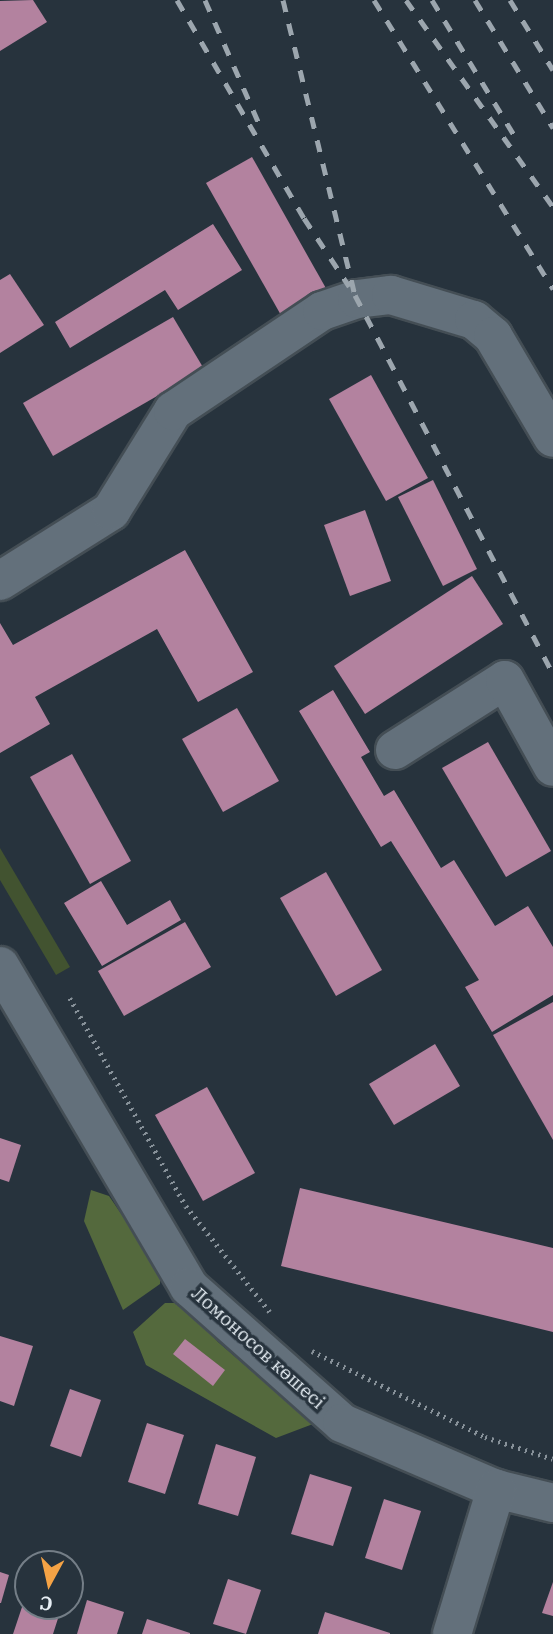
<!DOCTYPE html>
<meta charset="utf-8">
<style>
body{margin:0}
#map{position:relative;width:553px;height:1634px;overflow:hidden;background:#27333d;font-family:"IBM Plex Serif",serif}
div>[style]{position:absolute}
.green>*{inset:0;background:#425330}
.forest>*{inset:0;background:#54693d}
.building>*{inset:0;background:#b3829f}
.path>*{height:4.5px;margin-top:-2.25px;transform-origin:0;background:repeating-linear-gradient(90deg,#879199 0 2px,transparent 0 7px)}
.roads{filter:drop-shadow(2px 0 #444e55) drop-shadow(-2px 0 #444e55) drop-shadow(0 2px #444e55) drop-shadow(0 -2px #444e55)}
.minor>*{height:38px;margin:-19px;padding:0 19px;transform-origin:19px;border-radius:19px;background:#63707b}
.rail>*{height:5px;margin-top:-2.5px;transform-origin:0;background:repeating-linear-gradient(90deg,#9ca6ae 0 12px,transparent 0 24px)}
span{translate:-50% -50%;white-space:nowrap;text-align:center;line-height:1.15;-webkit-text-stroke:7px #27333d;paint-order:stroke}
.street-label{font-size:19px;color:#e7eff5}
.north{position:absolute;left:14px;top:1550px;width:70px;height:70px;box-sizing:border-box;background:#27333d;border:2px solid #747e87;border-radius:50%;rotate:188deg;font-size:19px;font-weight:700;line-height:28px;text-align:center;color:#e7eff5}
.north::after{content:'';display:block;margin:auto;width:24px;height:32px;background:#f5a345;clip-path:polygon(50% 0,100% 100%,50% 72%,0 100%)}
</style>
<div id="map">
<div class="green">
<div style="clip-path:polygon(0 848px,70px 967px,56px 975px,0 880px)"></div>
</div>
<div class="forest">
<div style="clip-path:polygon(91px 1190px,109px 1196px,161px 1272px,160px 1284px,123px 1310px,84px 1221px)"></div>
<div style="clip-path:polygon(165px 1303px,184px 1303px,218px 1342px,313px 1424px,276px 1438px,146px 1365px,133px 1332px)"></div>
</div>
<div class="building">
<div style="clip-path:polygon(33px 0,47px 22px,0 51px,0 1px)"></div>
<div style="clip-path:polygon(252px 157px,332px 299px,286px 324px,206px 183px)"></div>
<div style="clip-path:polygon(213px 224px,242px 270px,178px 310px,165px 290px,70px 348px,55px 322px)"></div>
<div style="clip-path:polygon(10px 274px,44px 325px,0 353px,0 280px)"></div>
<div style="clip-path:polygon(173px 317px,204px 369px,53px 456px,23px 403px)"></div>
<div style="clip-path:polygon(371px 375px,428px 478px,386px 501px,329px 399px)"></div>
<div style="clip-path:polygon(433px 480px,477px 569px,443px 586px,398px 497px)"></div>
<div style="clip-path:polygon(365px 510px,391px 581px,350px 596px,324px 525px)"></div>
<div style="clip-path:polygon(185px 550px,253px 672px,198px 702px,157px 629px,35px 697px,50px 724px,0 753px,0 623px,13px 645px)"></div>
<div style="clip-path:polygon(472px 576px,503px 624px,365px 714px,334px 666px)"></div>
<div style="clip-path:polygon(333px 690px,370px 752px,361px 757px,384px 796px,394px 790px,441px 868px,454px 860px,495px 926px,528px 906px,553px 947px,553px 995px,492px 1032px,465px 987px,479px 980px,391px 841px,381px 847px,299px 711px)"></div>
<div style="clip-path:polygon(237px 708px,279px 781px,223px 812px,182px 739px)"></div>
<div style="clip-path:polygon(488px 742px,551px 851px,506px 877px,442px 768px)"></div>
<div style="clip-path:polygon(72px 754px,131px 861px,90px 884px,30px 777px)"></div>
<div style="clip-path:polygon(326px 872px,382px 970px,336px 996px,280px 898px)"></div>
<div style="clip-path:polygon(101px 881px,127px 925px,170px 900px,181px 920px,102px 966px,64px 903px)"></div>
<div style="clip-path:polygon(185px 922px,211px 967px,124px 1016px,98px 971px)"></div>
<div style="clip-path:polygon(553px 1002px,553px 1140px,493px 1035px)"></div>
<div style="clip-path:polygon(435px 1044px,460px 1086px,394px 1125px,369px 1084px)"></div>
<div style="clip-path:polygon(207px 1087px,255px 1173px,203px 1201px,155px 1115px)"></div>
<div style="clip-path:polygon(0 1138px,21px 1145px,9px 1182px,0 1179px)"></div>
<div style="clip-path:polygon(300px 1188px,553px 1248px,553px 1332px,281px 1266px)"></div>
<div style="clip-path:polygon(0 1336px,33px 1346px,14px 1406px,0 1401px)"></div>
<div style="clip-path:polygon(185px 1339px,225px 1370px,213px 1386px,173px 1354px)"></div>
<div style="clip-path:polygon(70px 1389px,101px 1400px,81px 1457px,50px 1446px)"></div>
<div style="clip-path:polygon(147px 1423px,184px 1435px,165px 1494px,128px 1482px)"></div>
<div style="clip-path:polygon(216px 1444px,256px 1457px,238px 1516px,198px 1504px)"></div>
<div style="clip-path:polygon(310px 1474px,352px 1487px,333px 1546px,291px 1534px)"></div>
<div style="clip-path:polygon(384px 1499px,421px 1511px,402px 1570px,365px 1558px)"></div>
<div style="clip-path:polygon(0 1572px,9px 1575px,1px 1603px,0 1603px)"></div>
<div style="clip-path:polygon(228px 1579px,261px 1590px,246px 1634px,213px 1624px)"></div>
<div style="clip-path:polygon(553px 1582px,553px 1616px,542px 1613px)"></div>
<div style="clip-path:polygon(28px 1589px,28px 1606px,62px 1606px,53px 1634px,13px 1634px)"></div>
<div style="clip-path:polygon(87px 1600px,124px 1612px,117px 1634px,77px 1634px)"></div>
<div style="clip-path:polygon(325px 1612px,390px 1633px,390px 1634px,318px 1634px)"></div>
<div style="clip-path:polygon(147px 1619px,190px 1633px,190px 1634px,142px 1634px)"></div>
</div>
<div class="path">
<div style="left:70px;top:998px;width:238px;rotate:60.9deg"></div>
<div style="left:186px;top:1206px;width:135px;rotate:51.6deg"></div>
<div style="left:312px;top:1351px;width:193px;rotate:26.4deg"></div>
<div style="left:485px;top:1437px;width:71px;rotate:17.9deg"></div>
</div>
<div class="roads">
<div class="minor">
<div style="left:0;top:581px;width:131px;rotate:-32.2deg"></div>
<div style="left:111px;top:511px;width:118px;rotate:-58.2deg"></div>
<div style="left:173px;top:411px;width:179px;rotate:-33.9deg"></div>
<div style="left:322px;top:311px;width:37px;rotate:-19deg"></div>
<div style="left:357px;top:299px;width:34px;rotate:-7deg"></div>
<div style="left:391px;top:295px;width:87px;rotate:16.8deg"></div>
<div style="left:474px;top:320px;width:25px;rotate:40deg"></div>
<div style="left:493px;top:336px;width:118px;rotate:59.5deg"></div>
<div style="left:395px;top:750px;width:130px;rotate:-32.5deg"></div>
<div style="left:505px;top:680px;width:99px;rotate:61.1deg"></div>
<div style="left:0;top:966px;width:373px;rotate:59.5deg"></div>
<div style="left:189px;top:1287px;width:205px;rotate:41.6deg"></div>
<div style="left:342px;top:1423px;width:168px;rotate:23.2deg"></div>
<div style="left:496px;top:1489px;width:59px;rotate:13.8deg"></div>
<div style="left:452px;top:1634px;width:152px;rotate:-73.1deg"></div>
</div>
</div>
<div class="rail">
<div style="left:177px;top:0;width:252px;rotate:59.8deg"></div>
<div style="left:304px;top:218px;width:82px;rotate:56.5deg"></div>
<div style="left:205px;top:0;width:137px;rotate:66.4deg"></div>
<div style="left:283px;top:0;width:304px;rotate:76.3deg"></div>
<div style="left:355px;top:295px;width:428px;rotate:62.4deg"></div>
<div style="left:374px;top:0;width:340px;rotate:58.2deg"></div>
<div style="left:406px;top:0;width:254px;rotate:54.6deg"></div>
<div style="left:432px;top:0;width:164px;rotate:58.7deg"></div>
<div style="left:475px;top:0;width:150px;rotate:58.6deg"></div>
<div style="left:510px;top:0;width:82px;rotate:58.4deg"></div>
</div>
<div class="street-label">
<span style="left:258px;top:1348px;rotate:42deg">Ломоносов көшесі</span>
</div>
<div class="north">С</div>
</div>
